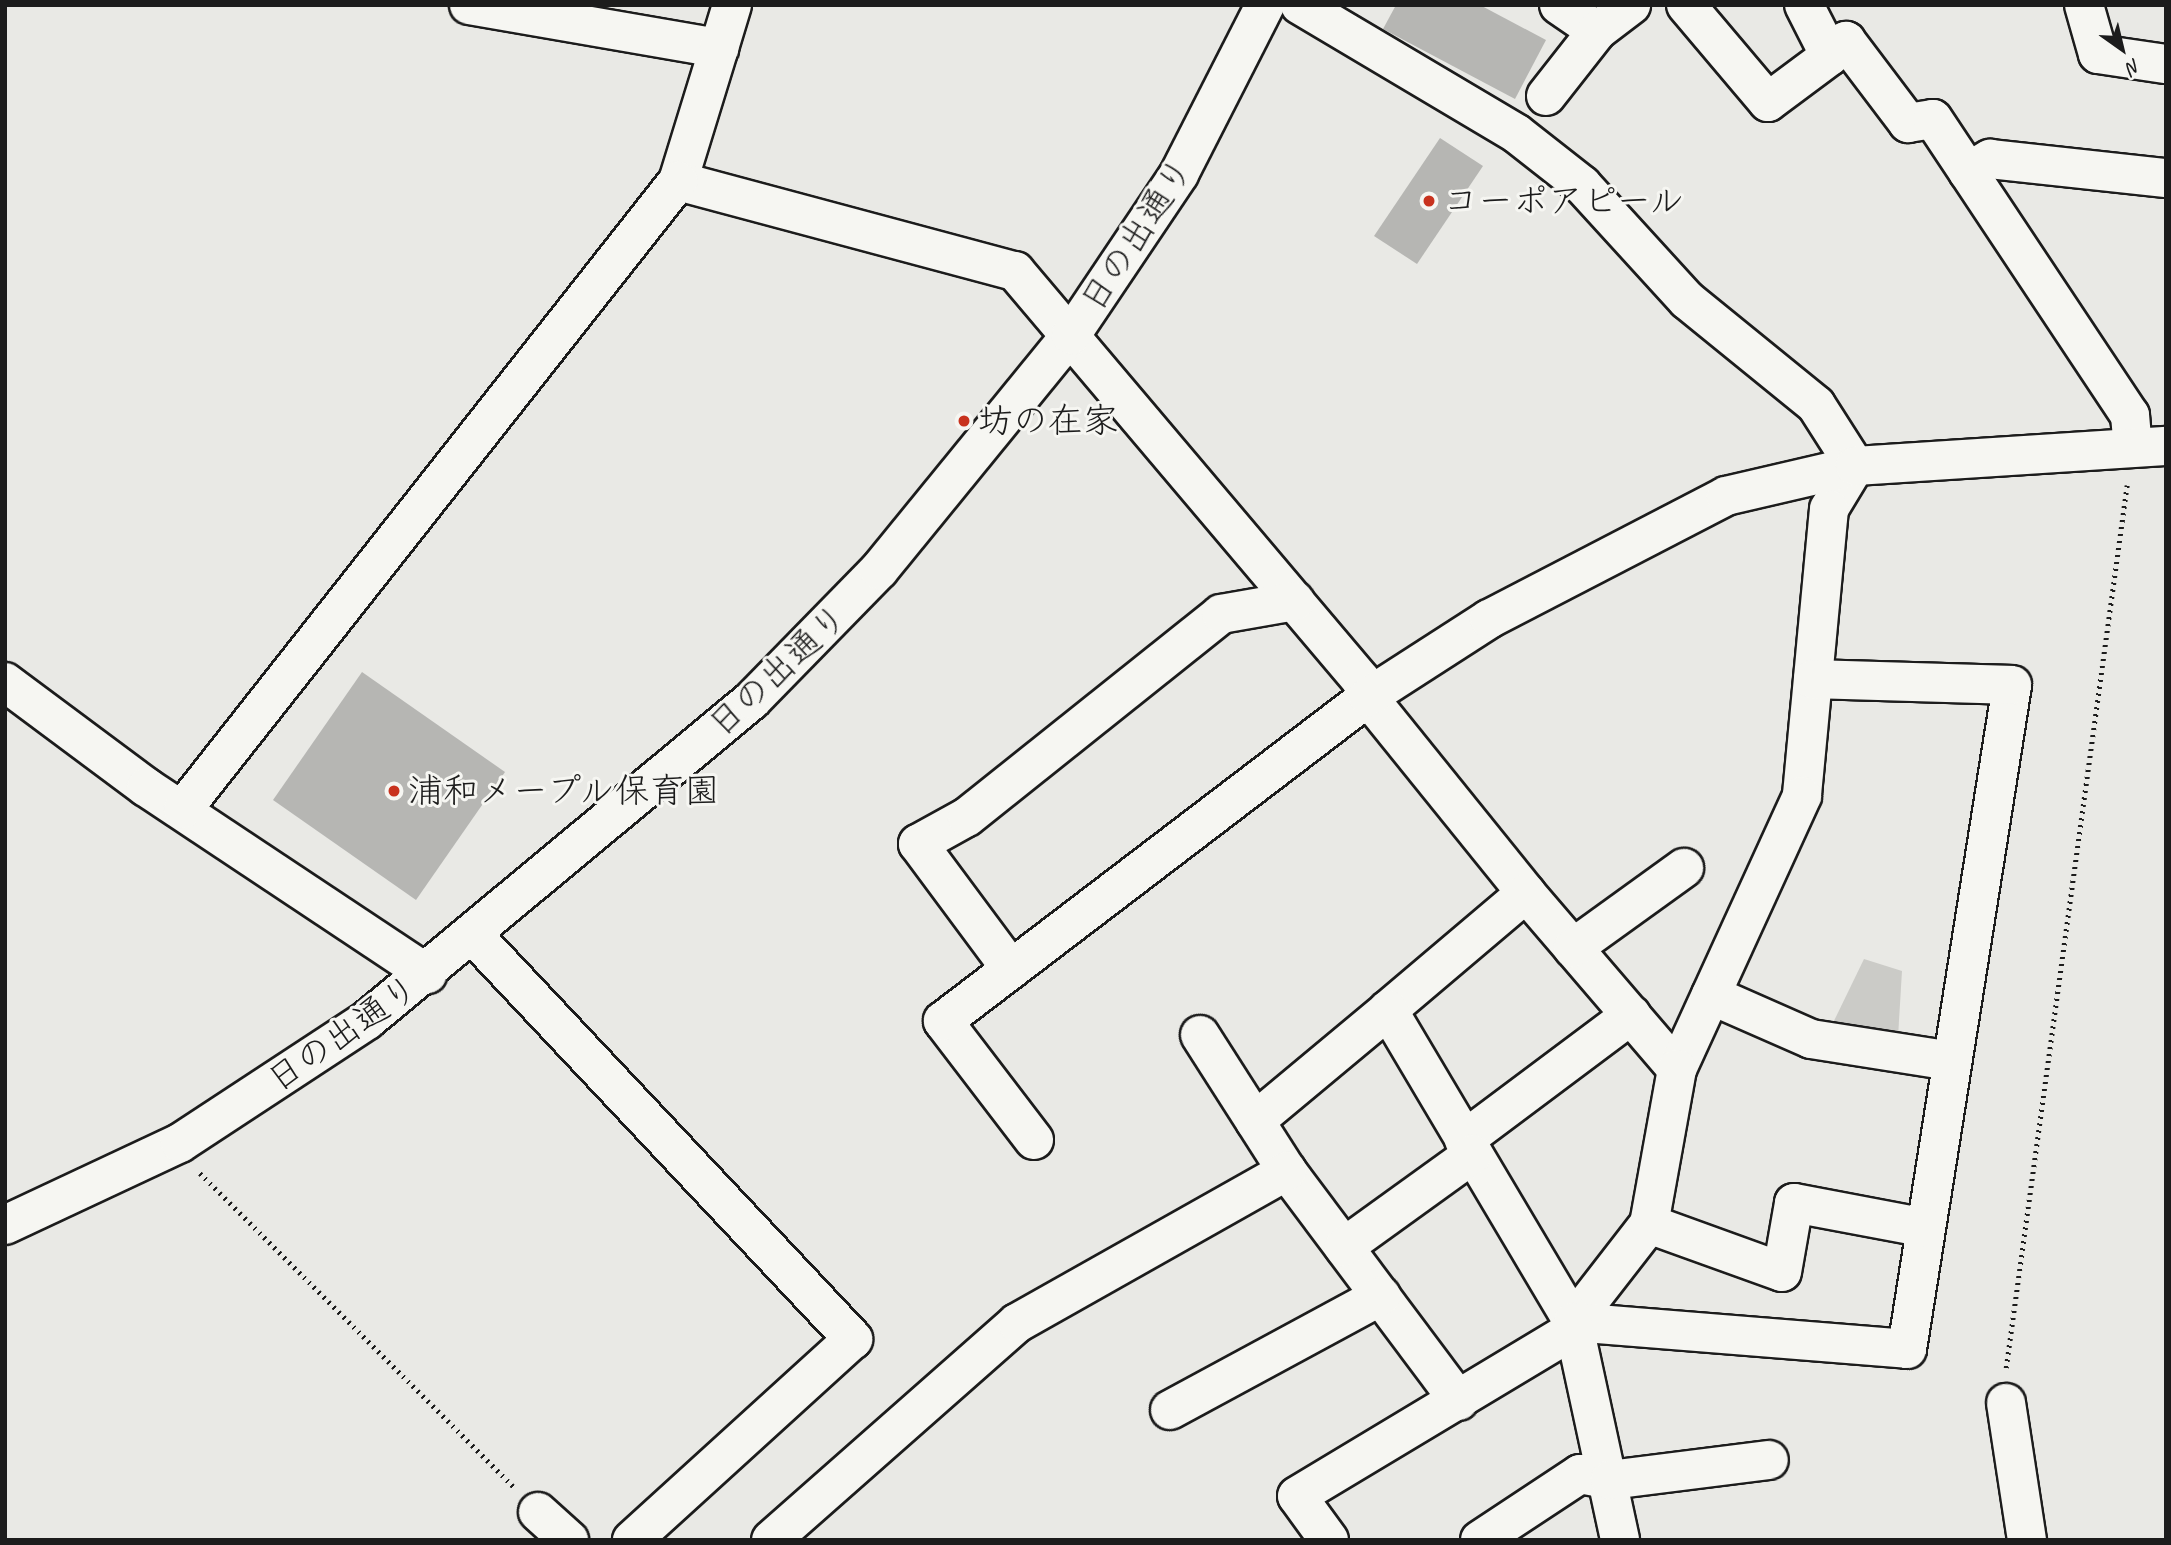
<!DOCTYPE html>
<meta charset="utf-8">
<style>
body{margin:0}
#map{position:relative;width:2171px;height:1545px;overflow:hidden;background:#e9e9e5;font-family:Caveat,"Klee One",sans-serif}
div>[style]{position:absolute}
.green>*{inset:0;background:#cbcbc7}
.building>*{inset:0;background:#b6b6b3}
.path>*{height:4.5px;margin-top:-2.25px;transform-origin:0;background:repeating-linear-gradient(90deg,#1c1c1c 0 2px,transparent 0 7px)}
.roads{filter:drop-shadow(2px 0 #1c1c1c) drop-shadow(-2px 0 #1c1c1c) drop-shadow(0 2px #1c1c1c) drop-shadow(0 -2px #1c1c1c)}
.minor>*{height:38px;margin:-19px;padding:0 19px;transform-origin:19px;border-radius:19px;background:#f6f6f2}
.dots>*{width:19px;height:19px;translate:-50% -50%;box-sizing:border-box;border:4px solid #f6f6f2;border-radius:50%}
span{translate:-50% -50%;white-space:nowrap;text-align:center;line-height:1.15;-webkit-text-stroke:6px #f6f6f2;paint-order:stroke}
.poi-label{font-size:35px;color:#1c1c1c}
.left{translate:0 -50%;text-align:left}
.street-label{font-size:35px;color:#1c1c1c}
.frame{position:absolute;inset:0;border:7px solid #1c1c1c;pointer-events:none}
.north{position:absolute;left:2087px;top:14px;width:70px;height:70px;-webkit-text-stroke:5px #f6f6f2;paint-order:stroke;rotate:146deg;font-size:19px;font-weight:700;line-height:28px;text-align:center;color:#1c1c1c}
.north::after{content:'';display:block;margin:auto;width:24px;height:32px;background:#1c1c1c;clip-path:polygon(50% 0,100% 100%,50% 72%,0 100%)}
</style>
<div id="map">
<div class="green">
<div style="clip-path:polygon(1864px 959px,1902px 971px,1898px 1037px,1832px 1025px)"></div>
</div>
<div class="building">
<div style="clip-path:polygon(1396px 5px,1480px 5px,1546px 40px,1515px 99px,1383px 29px)"></div>
<div style="clip-path:polygon(1440px 138px,1483px 166px,1417px 264px,1374px 236px)"></div>
<div style="clip-path:polygon(362px 672px,505px 772px,416px 900px,273px 800px)"></div>
</div>
<div class="path">
<div style="left:200px;top:1173px;width:443px;rotate:45deg"></div>
<div style="left:2006px;top:1368px;width:891px;rotate:-82.2deg"></div>
</div>
<div class="roads">
<div class="minor">
<div style="left:469px;top:5px;width:254px;rotate:9.8deg"></div>
<div style="left:719px;top:48px;width:139px;rotate:107.1deg"></div>
<div style="left:678px;top:181px;width:349px;rotate:15deg"></div>
<div style="left:1015px;top:271px;width:536px;rotate:49.77deg"></div>
<div style="left:1361px;top:680px;width:18px;rotate:68deg"></div>
<div style="left:1368px;top:697px;width:252px;rotate:51.1deg"></div>
<div style="left:1526px;top:893px;width:232px;rotate:49.4deg"></div>
<div style="left:1300px;top:5px;width:252px;rotate:30.7deg"></div>
<div style="left:1517px;top:134px;width:83px;rotate:38.1deg"></div>
<div style="left:1582px;top:185px;width:156px;rotate:47.6deg"></div>
<div style="left:1687px;top:300px;width:166px;rotate:39.1deg"></div>
<div style="left:1816px;top:405px;width:72px;rotate:57.4deg"></div>
<div style="left:1855px;top:466px;width:50px;rotate:121.2deg"></div>
<div style="left:1829px;top:509px;width:288px;rotate:95.4deg"></div>
<div style="left:1802px;top:796px;width:300px;rotate:114.6deg"></div>
<div style="left:1677px;top:1069px;width:158px;rotate:100.2deg"></div>
<div style="left:1649px;top:1224px;width:124px;rotate:127.8deg"></div>
<div style="left:1573px;top:1322px;width:223px;rotate:77.8deg"></div>
<div style="left:1559px;top:5px;width:46px;rotate:34.4deg"></div>
<div style="left:1686px;top:5px;width:127px;rotate:49.8deg"></div>
<div style="left:1768px;top:102px;width:77px;rotate:-36.6deg"></div>
<div style="left:1830px;top:56px;width:57px;rotate:-117deg"></div>
<div style="left:2084px;top:5px;width:51px;rotate:74.1deg"></div>
<div style="left:2098px;top:54px;width:69px;rotate:8.4deg"></div>
<div style="left:719px;top:48px;width:45px;rotate:-73.2deg"></div>
<div style="left:1828px;top:49px;width:20px;rotate:-24deg"></div>
<div style="left:1846px;top:41px;width:103px;rotate:52.9deg"></div>
<div style="left:1908px;top:123px;width:25px;rotate:-9deg"></div>
<div style="left:1933px;top:119px;width:356px;rotate:56.4deg"></div>
<div style="left:2130px;top:415px;width:32px;rotate:85deg"></div>
<div style="left:1546px;top:96px;width:83px;rotate:-51.9deg"></div>
<div style="left:1597px;top:31px;width:43px;rotate:-37.4deg"></div>
<div style="left:1968px;top:172px;width:26px;rotate:-31deg"></div>
<div style="left:1990px;top:159px;width:177px;rotate:6.2deg"></div>
<div style="left:5px;top:682px;width:176px;rotate:36.7deg"></div>
<div style="left:146px;top:787px;width:338px;rotate:33.6deg"></div>
<div style="left:183px;top:809px;width:800px;rotate:-51.75deg"></div>
<div style="left:1526px;top:893px;width:181px;rotate:139.7deg"></div>
<div style="left:1388px;top:1010px;width:363px;rotate:59.3deg"></div>
<div style="left:1573px;top:1322px;width:335px;rotate:4.6deg"></div>
<div style="left:1907px;top:1349px;width:672px;rotate:-81.01deg"></div>
<div style="left:2012px;top:685px;width:199px;rotate:-178.3deg"></div>
<div style="left:473px;top:935px;width:555px;rotate:46.75deg"></div>
<div style="left:853px;top:1339px;width:299px;rotate:137.7deg"></div>
<div style="left:1573px;top:948px;width:137px;rotate:-35.8deg"></div>
<div style="left:1011px;top:969px;width:156px;rotate:-126.6deg"></div>
<div style="left:918px;top:844px;width:56px;rotate:-28.9deg"></div>
<div style="left:967px;top:817px;width:325px;rotate:-38.6deg"></div>
<div style="left:1221px;top:614px;width:75px;rotate:-10deg"></div>
<div style="left:1711px;top:995px;width:109px;rotate:23.7deg"></div>
<div style="left:1811px;top:1039px;width:143px;rotate:8.9deg"></div>
<div style="left:1200px;top:1035px;width:161px;rotate:57.4deg"></div>
<div style="left:1287px;top:1171px;width:287px;rotate:53.2deg"></div>
<div style="left:1255px;top:1121px;width:173px;rotate:-39.8deg"></div>
<div style="left:1034px;top:1140px;width:150px;rotate:-127.4deg"></div>
<div style="left:943px;top:1021px;width:534px;rotate:-37.32deg"></div>
<div style="left:1368px;top:697px;width:144px;rotate:-32.8deg"></div>
<div style="left:1489px;top:619px;width:267px;rotate:-27.4deg"></div>
<div style="left:1726px;top:496px;width:132px;rotate:-13.1deg"></div>
<div style="left:1855px;top:466px;width:312px;rotate:-3.7deg"></div>
<div style="left:1464px;top:1140px;width:209px;rotate:-36.8deg"></div>
<div style="left:1649px;top:1224px;width:141px;rotate:19.8deg"></div>
<div style="left:1782px;top:1272px;width:70px;rotate:-80.1deg"></div>
<div style="left:1794px;top:1203px;width:134px;rotate:10.7deg"></div>
<div style="left:5px;top:1225px;width:193px;rotate:-25.1deg"></div>
<div style="left:180px;top:1143px;width:224px;rotate:-33.3deg"></div>
<div style="left:367px;top:1020px;width:501px;rotate:-39.73deg"></div>
<div style="left:752px;top:700px;width:182px;rotate:-45.7deg"></div>
<div style="left:879px;top:570px;width:303px;rotate:-50.8deg"></div>
<div style="left:1071px;top:335px;width:194px;rotate:-56.1deg"></div>
<div style="left:1179px;top:174px;width:190px;rotate:-63deg"></div>
<div style="left:1344px;top:1247px;width:159px;rotate:-35.8deg"></div>
<div style="left:2006px;top:1403px;width:139px;rotate:81.3deg"></div>
<div style="left:1170px;top:1410px;width:240px;rotate:-28.4deg"></div>
<div style="left:538px;top:1512px;width:42px;rotate:42.1deg"></div>
<div style="left:771px;top:1540px;width:328px;rotate:-41.4deg"></div>
<div style="left:1017px;top:1323px;width:310px;rotate:-29.4deg"></div>
<div style="left:1329px;top:1540px;width:54px;rotate:-126deg"></div>
<div style="left:1297px;top:1496px;width:324px;rotate:-31deg"></div>
<div style="left:1480px;top:1540px;width:120px;rotate:-33.4deg"></div>
<div style="left:1580px;top:1474px;width:31px;rotate:11deg"></div>
<div style="left:1610px;top:1480px;width:160px;rotate:-7.2deg"></div>
</div>
</div>
<div class="dots">
<div style="left:1429px;top:201px;background:#c8321e"></div>
<div style="left:964px;top:421px;background:#c8321e"></div>
<div style="left:394px;top:791px;background:#c8321e"></div>
</div>
<div class="poi-label">
<span class="left" style="left:1443px;top:201px">コーポアピール</span>
<span class="left" style="left:978px;top:421px">坊の在家</span>
<span class="left" style="left:408px;top:791px">浦和メープル保育園</span>
</div>
<div class="street-label">
<span style="left:1137px;top:235px;rotate:-57deg">日の出通り</span>
<span style="left:778px;top:671px;rotate:-43deg">日の出通り</span>
<span style="left:343px;top:1034px;rotate:-35deg">日の出通り</span>
</div>
<div class="frame"></div>
<div class="north">N</div>
</div>
